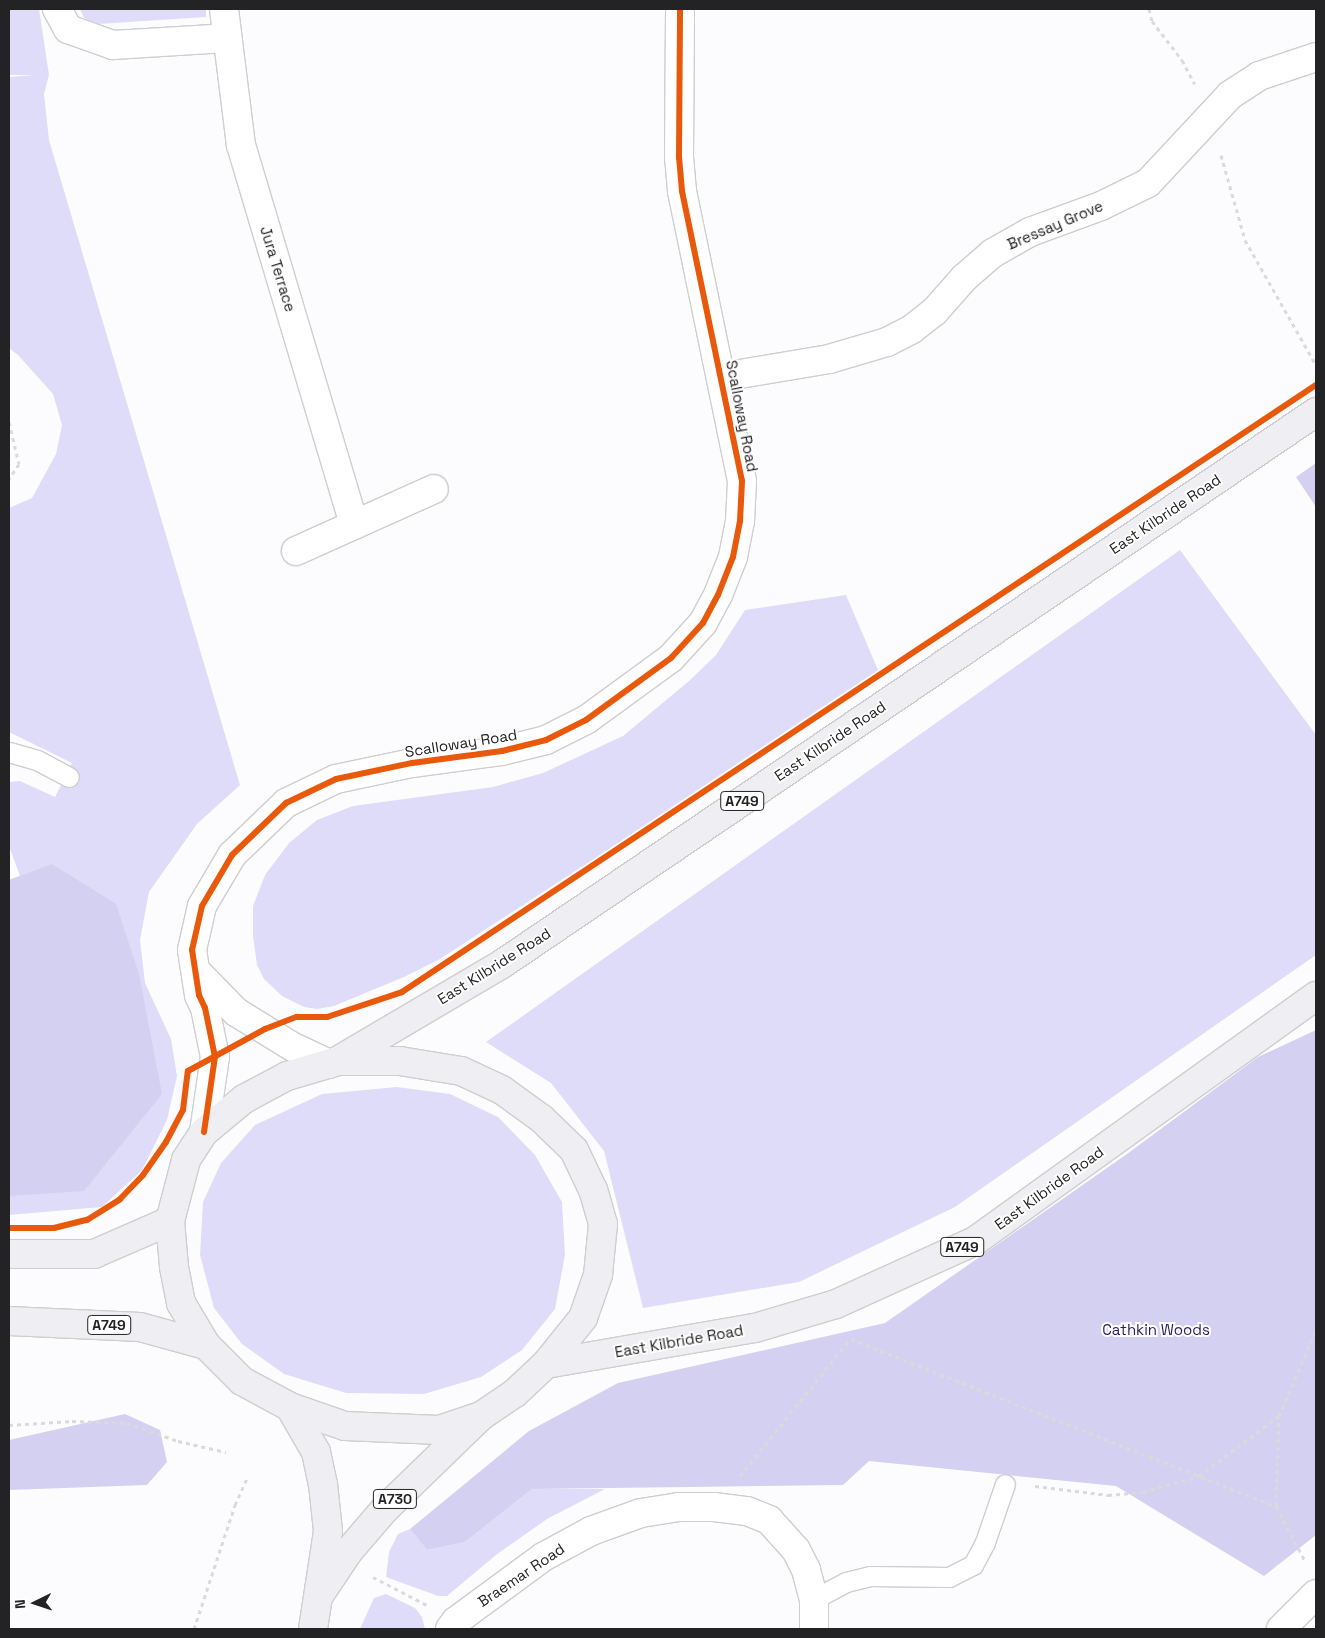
<!DOCTYPE html>
<style>
body{margin:0}
#map{position:relative;width:1325px;height:1638px;overflow:hidden;background:#fcfcfe;font-family:"Space Grotesk",sans-serif}
div>[style]{position:absolute}
.green>*{inset:0;background:#dfdcf9}
.forest>*{inset:0;background:#d3d0f1}
.path>*{height:3px;margin-top:-1.5px;transform-origin:0;background:repeating-linear-gradient(90deg,#dadada 0 4px,transparent 0 8px)}
.roads{filter:drop-shadow(1px 0 #cececf) drop-shadow(-1px 0 #cececf) drop-shadow(0 1px #cececf) drop-shadow(0 -1px #cececf)}
.lane>*{height:19px;margin:-9.5px;padding:0 9.5px;transform-origin:9.5px;border-radius:9.5px;background:#fff}
.street>*{height:28px;margin:-14px;padding:0 14px;transform-origin:14px;border-radius:14px;background:#fff}
.primary>*{height:28px;margin:-14px;padding:0 14px;transform-origin:14px;border-radius:14px;background:#eeeef3}
.cycleway>*{height:6px;margin:-3px;padding:0 3px;transform-origin:3px;border-radius:3px;background:#e8590c}
span{translate:-50% -50%;white-space:nowrap;text-align:center;line-height:1.15;-webkit-text-stroke:4px #fff;paint-order:stroke}
.shield-label span{padding:1px 4px;background:#fff;border:1px solid;border-radius:4px;-webkit-text-stroke-width:0}
.shield-label{font-size:14px;color:#232325;font-weight:700}
.street-label{font-size:15px;color:#232325}
.park-label{font-size:15px;color:#2d1b5f}
.frame{position:absolute;inset:0;border:10px solid #232325;pointer-events:none}
.north{position:absolute;left:10px;top:1578px;width:50px;height:50px;-webkit-text-stroke:4px #fff;paint-order:stroke;rotate:266deg;font-size:14px;font-weight:700;line-height:20px;text-align:center;color:#232325}
.north::after{content:'';display:block;margin:auto;width:18px;height:22px;background:#232325;clip-path:polygon(50% 0,100% 100%,50% 72%,0 100%)}
</style>
<div id="map">
<div class="green">
<div style="clip-path:polygon(9px 9px,39px 9px,49px 75px,44px 94px,49px 140px,240px 785px,197px 824px,149px 892px,140px 940px,145px 983px,171px 1039px,177px 1076px,167px 1120px,142px 1170px,102px 1207px,9px 1215px,9px 880px,20px 876px,9px 846px,9px 782px,20px 781px,55px 797px,72px 763px,9px 732px,9px 508px,32px 498px,56px 454px,62px 425px,53px 394px,18px 355px,9px 348px,9px 77px,34px 75px,9px 75px)"></div>
<div style="clip-path:polygon(80px 9px,206px 9px,206px 17px,98px 24px,84px 18px)"></div>
<div style="clip-path:polygon(1180px 550px,1316px 735px,1316px 955px,955px 1207px,799px 1282px,643px 1308px,604px 1151px,551px 1083px,486px 1042px)"></div>
<div style="clip-path:polygon(846px 595px,878px 670px,586px 864px,440px 959px,404px 977px,334px 1006px,317px 1009px,304px 1007px,282px 996px,264px 979px,257px 965px,253px 936px,253px 906px,265px 875px,289px 843px,317px 820px,353px 806px,493px 787px,543px 773px,623px 736px,689px 681px,716px 655px,745px 610px)"></div>
<div style="clip-path:polygon(397px 1087px,450px 1094px,498px 1117px,535px 1155px,562px 1202px,565px 1255px,555px 1309px,522px 1350px,481px 1377px,424px 1394px,346px 1393px,284px 1374px,242px 1344px,214px 1308px,200px 1255px,203px 1202px,221px 1163px,255px 1125px,322px 1094px)"></div>
<div style="clip-path:polygon(532px 1489px,605px 1489px,547px 1519px,496px 1555px,447px 1596px,438px 1596px,386px 1577px,389px 1552px,398px 1534px,410px 1529px,427px 1550px,465px 1542px)"></div>
<div style="clip-path:polygon(386px 1594px,415px 1608px,422px 1617px,425px 1629px,360px 1629px,374px 1598px)"></div>
</div>
<div class="forest">
<div style="clip-path:polygon(1316px 463px,1316px 507px,1296px 477px)"></div>
<div style="clip-path:polygon(52px 864px,116px 904px,139px 974px,162px 1094px,84px 1191px,9px 1196px,9px 880px)"></div>
<div style="clip-path:polygon(1316px 1030px,1316px 1535px,1264px 1576px,1116px 1486px,869px 1461px,843px 1485px,532px 1489px,465px 1542px,427px 1550px,410px 1529px,529px 1431px,618px 1383px,885px 1323px,1127px 1154px,1258px 1057px)"></div>
<div style="clip-path:polygon(125px 1414px,160px 1430px,167px 1462px,147px 1485px,9px 1490px,9px 1440px)"></div>
</div>
<div class="path">
<div style="left:1149px;top:9px;width:12px;rotate:76deg"></div>
<div style="left:1152px;top:21px;width:49px;rotate:52.4deg"></div>
<div style="left:1182px;top:60px;width:27px;rotate:62deg"></div>
<div style="left:1221px;top:155px;width:88px;rotate:74.2deg"></div>
<div style="left:1245px;top:240px;width:144px;rotate:60.4deg"></div>
<div style="left:9px;top:422px;width:43px;rotate:76.6deg"></div>
<div style="left:19px;top:464px;width:18px;rotate:124deg"></div>
<div style="left:851px;top:1339px;width:457px;rotate:21.5deg"></div>
<div style="left:1276px;top:1506px;width:64px;rotate:62.2deg"></div>
<div style="left:9px;top:1425px;width:63px;rotate:-3.6deg"></div>
<div style="left:72px;top:1421px;width:55px;rotate:2.1deg"></div>
<div style="left:127px;top:1423px;width:54px;rotate:19.4deg"></div>
<div style="left:178px;top:1441px;width:49px;rotate:12.9deg"></div>
<div style="left:740px;top:1476px;width:176px;rotate:-51.2deg"></div>
<div style="left:1035px;top:1486px;width:74px;rotate:7deg"></div>
<div style="left:1108px;top:1495px;width:35px;rotate:-5deg"></div>
<div style="left:1143px;top:1492px;width:58px;rotate:-15.9deg"></div>
<div style="left:1199px;top:1476px;width:100px;rotate:-36.9deg"></div>
<div style="left:1276px;top:1506px;width:90px;rotate:-88.1deg"></div>
<div style="left:1279px;top:1416px;width:94px;rotate:-66.7deg"></div>
<div style="left:373px;top:1577px;width:61px;rotate:27.4deg"></div>
<div style="left:194px;top:1629px;width:131px;rotate:-71.7deg"></div>
<div style="left:235px;top:1505px;width:30px;rotate:-66deg"></div>
</div>
<div class="roads">
<div class="lane">
<div style="left:9px;top:752px;width:29px;rotate:16deg"></div>
<div style="left:37px;top:760px;width:36px;rotate:28deg"></div>
<div style="left:814px;top:1599px;width:36px;rotate:-28deg"></div>
<div style="left:846px;top:1582px;width:25px;rotate:-14deg"></div>
<div style="left:870px;top:1576px;width:79px;rotate:0.7deg"></div>
<div style="left:949px;top:1577px;width:27px;rotate:-27deg"></div>
<div style="left:973px;top:1565px;width:26px;rotate:-62deg"></div>
<div style="left:985px;top:1542px;width:61px;rotate:-71deg"></div>
</div>
<div class="street">
<div style="left:57px;top:9px;width:23px;rotate:61deg"></div>
<div style="left:68px;top:29px;width:48px;rotate:19.6deg"></div>
<div style="left:113px;top:45px;width:113px;rotate:-3.5deg"></div>
<div style="left:224px;top:9px;width:137px;rotate:82.9deg"></div>
<div style="left:241px;top:145px;width:396px;rotate:73.4deg"></div>
<div style="left:722px;top:377px;width:109px;rotate:-9.5deg"></div>
<div style="left:829px;top:359px;width:60px;rotate:-16.3deg"></div>
<div style="left:887px;top:342px;width:28px;rotate:-27deg"></div>
<div style="left:912px;top:329px;width:29px;rotate:-38deg"></div>
<div style="left:935px;top:311px;width:44px;rotate:-48.7deg"></div>
<div style="left:964px;top:278px;width:38px;rotate:-41deg"></div>
<div style="left:993px;top:253px;width:43px;rotate:-29.6deg"></div>
<div style="left:1030px;top:232px;width:76px;rotate:-20.1deg"></div>
<div style="left:1101px;top:206px;width:52px;rotate:-26.1deg"></div>
<div style="left:1148px;top:183px;width:120px;rotate:-47deg"></div>
<div style="left:1230px;top:95px;width:35px;rotate:-33deg"></div>
<div style="left:1259px;top:76px;width:60px;rotate:-18.4deg"></div>
<div style="left:296px;top:551px;width:151px;rotate:-24.2deg"></div>
<div style="left:196px;top:971px;width:57px;rotate:45.7deg"></div>
<div style="left:236px;top:1012px;width:67px;rotate:31.6deg"></div>
<div style="left:293px;top:1047px;width:40px;rotate:25deg"></div>
<div style="left:204px;top:1132px;width:76px;rotate:-81.7deg"></div>
<div style="left:215px;top:1057px;width:50px;rotate:-101.5deg"></div>
<div style="left:205px;top:1008px;width:14px;rotate:-115deg"></div>
<div style="left:199px;top:995px;width:46px;rotate:-98.8deg"></div>
<div style="left:192px;top:950px;width:45px;rotate:-77.2deg"></div>
<div style="left:202px;top:906px;width:59px;rotate:-59.5deg"></div>
<div style="left:232px;top:855px;width:75px;rotate:-43.9deg"></div>
<div style="left:286px;top:803px;width:55px;rotate:-25.6deg"></div>
<div style="left:336px;top:779px;width:78px;rotate:-11.9deg"></div>
<div style="left:412px;top:763px;width:91px;rotate:-7.6deg"></div>
<div style="left:502px;top:751px;width:45px;rotate:-14deg"></div>
<div style="left:546px;top:740px;width:45px;rotate:-26.6deg"></div>
<div style="left:586px;top:720px;width:105px;rotate:-36.1deg"></div>
<div style="left:671px;top:658px;width:47px;rotate:-47.6deg"></div>
<div style="left:703px;top:623px;width:32px;rotate:-62deg"></div>
<div style="left:718px;top:595px;width:41px;rotate:-68.5deg"></div>
<div style="left:733px;top:557px;width:37px;rotate:-79deg"></div>
<div style="left:740px;top:521px;width:40px;rotate:-87.1deg"></div>
<div style="left:742px;top:481px;width:296px;rotate:-101.7deg"></div>
<div style="left:682px;top:191px;width:34px;rotate:-95deg"></div>
<div style="left:679px;top:157px;width:148px;rotate:-89.6deg"></div>
<div style="left:450px;top:1629px;width:10px;rotate:-53deg"></div>
<div style="left:456px;top:1621px;width:108px;rotate:-36.3deg"></div>
<div style="left:543px;top:1557px;width:55px;rotate:-28.4deg"></div>
<div style="left:591px;top:1531px;width:53px;rotate:-19.8deg"></div>
<div style="left:641px;top:1513px;width:37px;rotate:-9deg"></div>
<div style="left:678px;top:1507px;width:36px"></div>
<div style="left:714px;top:1507px;width:33px;rotate:7deg"></div>
<div style="left:747px;top:1511px;width:24px;rotate:22deg"></div>
<div style="left:769px;top:1520px;width:40px;rotate:48deg"></div>
<div style="left:796px;top:1550px;width:22px;rotate:63deg"></div>
<div style="left:806px;top:1570px;width:30px;rotate:75deg"></div>
<div style="left:814px;top:1599px;width:30px;rotate:90deg"></div>
<div style="left:1281px;top:1629px;width:49px;rotate:-45deg"></div>
</div>
<div class="primary">
<div style="left:339px;top:1060px;width:189px;rotate:-30.5deg"></div>
<div style="left:502px;top:964px;width:984px;rotate:-34.14deg"></div>
<div style="left:9px;top:1254px;width:85px"></div>
<div style="left:94px;top:1254px;width:83px;rotate:-23.5deg"></div>
<div style="left:9px;top:1321px;width:131px;rotate:2.6deg"></div>
<div style="left:140px;top:1327px;width:68px;rotate:15.3deg"></div>
<div style="left:546px;top:1364px;width:212px;rotate:-9.8deg"></div>
<div style="left:755px;top:1328px;width:84px;rotate:-16.5deg"></div>
<div style="left:836px;top:1304px;width:153px;rotate:-24.4deg"></div>
<div style="left:975px;top:1241px;width:420px;rotate:-35.7deg"></div>
<div style="left:290px;top:1407px;width:52px;rotate:60deg"></div>
<div style="left:316px;top:1452px;width:33px;rotate:78deg"></div>
<div style="left:323px;top:1484px;width:47px;rotate:83.9deg"></div>
<div style="left:328px;top:1531px;width:99px;rotate:98.7deg"></div>
<div style="left:320px;top:1594px;width:50px;rotate:-56.3deg"></div>
<div style="left:348px;top:1552px;width:55px;rotate:-49.4deg"></div>
<div style="left:384px;top:1510px;width:135px;rotate:-44.1deg"></div>
<div style="left:481px;top:1416px;width:41px;rotate:-34.1deg"></div>
<div style="left:515px;top:1393px;width:42px;rotate:-43.1deg"></div>
<div style="left:546px;top:1364px;width:59px;rotate:-51.2deg"></div>
<div style="left:583px;top:1318px;width:46px;rotate:-70.8deg"></div>
<div style="left:598px;top:1275px;width:51px;rotate:-84.4deg"></div>
<div style="left:603px;top:1224px;width:35px;rotate:-106deg"></div>
<div style="left:593px;top:1190px;width:44px;rotate:-115.4deg"></div>
<div style="left:574px;top:1150px;width:45px;rotate:-135.9deg"></div>
<div style="left:542px;top:1119px;width:49px;rotate:-144.1deg"></div>
<div style="left:502px;top:1090px;width:45px;rotate:-155.1deg"></div>
<div style="left:461px;top:1071px;width:62px;rotate:-170.7deg"></div>
<div style="left:400px;top:1061px;width:62px;rotate:180deg"></div>
<div style="left:338px;top:1061px;width:53px;rotate:163.6deg"></div>
<div style="left:287px;top:1076px;width:49px;rotate:151.9deg"></div>
<div style="left:244px;top:1099px;width:52px;rotate:140.5deg"></div>
<div style="left:204px;top:1132px;width:33px;rotate:123deg"></div>
<div style="left:186px;top:1160px;width:63px;rotate:104.7deg"></div>
<div style="left:170px;top:1221px;width:46px;rotate:85deg"></div>
<div style="left:174px;top:1267px;width:37px;rotate:79deg"></div>
<div style="left:181px;top:1303px;width:49px;rotate:59.2deg"></div>
<div style="left:206px;top:1345px;width:51px;rotate:45deg"></div>
<div style="left:242px;top:1381px;width:55px;rotate:28.4deg"></div>
<div style="left:290px;top:1407px;width:58px;rotate:19.1deg"></div>
<div style="left:345px;top:1426px;width:94px;rotate:2.4deg"></div>
<div style="left:439px;top:1430px;width:44px;rotate:-18.4deg"></div>
</div>
</div>
<div class="cycleway">
<div style="left:204px;top:1132px;width:76px;rotate:-81.7deg"></div>
<div style="left:215px;top:1057px;width:50px;rotate:-101.5deg"></div>
<div style="left:205px;top:1008px;width:14px;rotate:-115deg"></div>
<div style="left:199px;top:995px;width:46px;rotate:-98.8deg"></div>
<div style="left:192px;top:950px;width:45px;rotate:-77.2deg"></div>
<div style="left:202px;top:906px;width:59px;rotate:-59.5deg"></div>
<div style="left:232px;top:855px;width:75px;rotate:-43.9deg"></div>
<div style="left:286px;top:803px;width:55px;rotate:-25.6deg"></div>
<div style="left:336px;top:779px;width:78px;rotate:-11.9deg"></div>
<div style="left:412px;top:763px;width:91px;rotate:-7.6deg"></div>
<div style="left:502px;top:751px;width:45px;rotate:-14deg"></div>
<div style="left:546px;top:740px;width:45px;rotate:-26.6deg"></div>
<div style="left:586px;top:720px;width:105px;rotate:-36.1deg"></div>
<div style="left:671px;top:658px;width:47px;rotate:-47.6deg"></div>
<div style="left:703px;top:623px;width:32px;rotate:-62deg"></div>
<div style="left:718px;top:595px;width:41px;rotate:-68.5deg"></div>
<div style="left:733px;top:557px;width:37px;rotate:-79deg"></div>
<div style="left:740px;top:521px;width:40px;rotate:-87.1deg"></div>
<div style="left:742px;top:481px;width:296px;rotate:-101.7deg"></div>
<div style="left:682px;top:191px;width:34px;rotate:-95deg"></div>
<div style="left:679px;top:157px;width:148px;rotate:-89.6deg"></div>
<div style="left:9px;top:1228px;width:45px"></div>
<div style="left:54px;top:1228px;width:34px;rotate:-14deg"></div>
<div style="left:87px;top:1220px;width:39px;rotate:-32deg"></div>
<div style="left:120px;top:1199px;width:33px;rotate:-46deg"></div>
<div style="left:143px;top:1175px;width:40px;rotate:-55.1deg"></div>
<div style="left:166px;top:1142px;width:36px;rotate:-62deg"></div>
<div style="left:183px;top:1110px;width:39px;rotate:-83deg"></div>
<div style="left:188px;top:1071px;width:88px;rotate:-28.6deg"></div>
<div style="left:265px;top:1029px;width:34px;rotate:-21deg"></div>
<div style="left:297px;top:1017px;width:30px"></div>
<div style="left:327px;top:1017px;width:79px;rotate:-18.4deg"></div>
<div style="left:402px;top:992px;width:1097px;rotate:-33.59deg"></div>
</div>
<div class="shield-label">
<span style="left:742px;top:801px">A749</span>
<span style="left:962px;top:1247px">A749</span>
<span style="left:109px;top:1325px">A749</span>
<span style="left:395px;top:1499px">A730</span>
</div>
<div class="street-label">
<span style="left:1055px;top:225px;rotate:-23deg">Bressay Grove</span>
<span style="left:278px;top:269px;rotate:73deg">Jura Terrace</span>
<span style="left:742px;top:416px;rotate:79deg">Scalloway Road</span>
<span style="left:1165px;top:514px;rotate:-34deg">East Kilbride Road</span>
<span style="left:830px;top:741px;rotate:-34deg">East Kilbride Road</span>
<span style="left:461px;top:743px;rotate:-9deg">Scalloway Road</span>
<span style="left:494px;top:966px;rotate:-32deg">East Kilbride Road</span>
<span style="left:1049px;top:1188px;rotate:-36deg">East Kilbride Road</span>
<span style="left:679px;top:1341px;rotate:-10deg">East Kilbride Road</span>
<span style="left:521px;top:1575px;rotate:-34deg">Braemar Road</span>
</div>
<div class="park-label">
<span style="left:1156px;top:1330px">Cathkin Woods</span>
</div>
<div class="frame"></div>
<div class="north">N</div>
</div>
